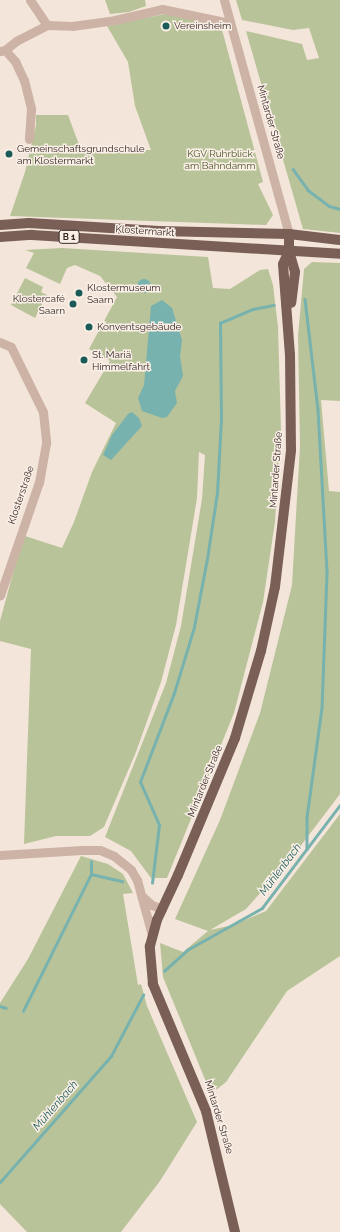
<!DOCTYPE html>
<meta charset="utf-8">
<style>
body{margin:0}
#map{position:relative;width:340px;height:1232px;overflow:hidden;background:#f3e5da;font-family:Raleway,sans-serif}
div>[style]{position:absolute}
.green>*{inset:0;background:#b9c399}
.water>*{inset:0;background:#77b2ae}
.round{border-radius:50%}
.stream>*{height:2.5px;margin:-1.25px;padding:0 1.25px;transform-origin:1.25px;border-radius:1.25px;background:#77b2ae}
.minor>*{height:9px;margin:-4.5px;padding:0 4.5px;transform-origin:4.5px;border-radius:4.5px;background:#ccb3a5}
.major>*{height:10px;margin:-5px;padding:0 5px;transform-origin:5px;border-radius:5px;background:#7a5f57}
.dots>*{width:11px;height:11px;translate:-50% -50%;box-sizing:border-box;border:2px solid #faefe6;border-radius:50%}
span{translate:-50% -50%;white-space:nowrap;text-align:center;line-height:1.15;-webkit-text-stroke:3px #faefe6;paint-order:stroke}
.shield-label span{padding:1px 3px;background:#faefe6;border:1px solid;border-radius:3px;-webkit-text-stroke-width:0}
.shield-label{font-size:9px;color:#372a27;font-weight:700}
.poi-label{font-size:10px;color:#372a27}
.left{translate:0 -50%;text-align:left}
.right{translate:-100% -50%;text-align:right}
.street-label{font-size:10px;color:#372a27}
.park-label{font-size:10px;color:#4b5729}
.water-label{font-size:11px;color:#1a5b58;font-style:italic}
</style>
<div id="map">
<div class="green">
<div style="clip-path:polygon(105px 0,145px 0,146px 6px,129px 12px,110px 14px)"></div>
<div style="clip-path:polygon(236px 0,340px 0,340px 233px,303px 229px,246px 31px,302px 44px,307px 60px,319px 58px,309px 28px,293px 30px,242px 20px)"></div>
<div style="clip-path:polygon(165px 14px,221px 26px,263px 182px,258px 184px,273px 215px,266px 225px,10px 216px,25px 172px,36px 125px,36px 115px,68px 115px,81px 150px,151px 150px,135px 106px,128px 62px,107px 26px)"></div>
<div style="clip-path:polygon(62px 248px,208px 257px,213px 288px,230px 289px,260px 270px,268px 269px,273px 285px,278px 327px,281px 429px,275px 522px,263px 602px,234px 713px,167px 878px,151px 878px,131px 851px,105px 837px,166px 683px,181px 626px,202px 499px,205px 455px,199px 452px,197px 498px,176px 625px,161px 682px,136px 752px,104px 827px,90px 836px,56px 836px,24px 844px,31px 649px,0 641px,0 621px,19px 551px,25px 536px,62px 548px,74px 522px,92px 472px,116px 423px,85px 403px,110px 361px,89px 349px,117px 297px,100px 276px,75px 265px,67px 268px,60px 284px,26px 268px,34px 253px,25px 250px)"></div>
<div style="clip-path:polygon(312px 262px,340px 263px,340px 401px,321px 400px,329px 491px,340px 492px,340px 794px,293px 856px,246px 909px,210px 930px,233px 925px,266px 911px,340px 814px,340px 956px,287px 991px,226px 1082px,211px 1094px,163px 977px,160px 943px,183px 952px,208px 931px,175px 919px,220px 820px,260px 713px,292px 585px,300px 446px,298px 336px,304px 269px)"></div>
<div style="clip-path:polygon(25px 278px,43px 287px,41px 292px,47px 295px,35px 318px,11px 305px)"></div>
<div style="clip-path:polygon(81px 856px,108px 864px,123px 874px,133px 893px,123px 894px,138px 985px,141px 984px,147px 1006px,197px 1122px,160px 1181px,121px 1232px,27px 1232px,0 1204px,0 1003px,28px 959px)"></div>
</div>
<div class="water">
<div class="round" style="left:137px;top:279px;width:14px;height:14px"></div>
<div style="clip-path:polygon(162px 300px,172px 308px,182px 340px,180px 356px,183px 376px,175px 391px,177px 403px,167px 417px,162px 418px,142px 411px,138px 398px,144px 385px,151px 306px)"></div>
<div style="clip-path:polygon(132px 412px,139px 418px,142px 426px,111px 460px,103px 455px,112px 435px,128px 414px)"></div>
</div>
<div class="stream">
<div style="left:293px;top:169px;width:26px;rotate:54deg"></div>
<div style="left:308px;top:190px;width:26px;rotate:37deg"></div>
<div style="left:329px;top:206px;width:11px;rotate:15deg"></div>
<div style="left:305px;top:299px;width:112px;rotate:83.3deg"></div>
<div style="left:318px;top:410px;width:163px;rotate:86.8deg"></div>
<div style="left:327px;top:573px;width:135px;rotate:92.1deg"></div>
<div style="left:322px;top:708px;width:110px;rotate:97.8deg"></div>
<div style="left:307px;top:817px;width:32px;rotate:90deg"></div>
<div style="left:91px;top:874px;width:12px;rotate:-90deg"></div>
<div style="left:152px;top:883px;width:58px;rotate:-83.1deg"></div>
<div style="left:159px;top:825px;width:47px;rotate:-113.8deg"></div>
<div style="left:140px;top:782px;width:95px;rotate:-69.1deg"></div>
<div style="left:174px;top:693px;width:69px;rotate:-73.1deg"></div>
<div style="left:194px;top:627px;width:69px;rotate:-79.2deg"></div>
<div style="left:207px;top:559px;width:67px;rotate:-81.4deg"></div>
<div style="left:217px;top:493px;width:74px;rotate:-86.9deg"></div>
<div style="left:221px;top:419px;width:96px;rotate:-90.6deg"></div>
<div style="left:220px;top:323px;width:36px;rotate:-23deg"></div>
<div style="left:253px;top:309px;width:21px;rotate:-11deg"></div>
<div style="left:164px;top:971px;width:31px;rotate:-42deg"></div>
<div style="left:187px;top:950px;width:86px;rotate:-29.2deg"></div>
<div style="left:262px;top:908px;width:129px;rotate:-52.9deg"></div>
<div style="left:0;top:1006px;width:6px;rotate:18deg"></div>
<div style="left:23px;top:1011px;width:153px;rotate:-63.6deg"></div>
<div style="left:91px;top:874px;width:32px;rotate:13deg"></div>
<div style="left:0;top:1182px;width:168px;rotate:-48.6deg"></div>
<div style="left:111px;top:1056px;width:69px;rotate:-62.3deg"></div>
</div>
<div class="minor">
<div style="left:30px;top:0;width:30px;rotate:56deg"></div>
<div style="left:224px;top:0;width:243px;rotate:74.5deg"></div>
<div style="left:5px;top:50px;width:15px;rotate:48deg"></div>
<div style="left:15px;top:61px;width:21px;rotate:65deg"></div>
<div style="left:24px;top:80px;width:30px;rotate:76deg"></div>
<div style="left:31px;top:109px;width:30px;rotate:94deg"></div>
<div style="left:0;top:51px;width:5px;rotate:-11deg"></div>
<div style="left:5px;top:50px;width:14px;rotate:-39deg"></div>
<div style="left:16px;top:41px;width:35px;rotate:-27deg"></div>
<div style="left:47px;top:25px;width:25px;rotate:2deg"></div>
<div style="left:72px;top:26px;width:43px;rotate:-7.9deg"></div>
<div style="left:115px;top:20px;width:48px;rotate:-13.2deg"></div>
<div style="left:162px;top:9px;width:69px;rotate:11.6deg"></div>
<div style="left:0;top:342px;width:12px;rotate:24deg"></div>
<div style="left:11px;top:347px;width:72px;rotate:63.8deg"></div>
<div style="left:43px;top:412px;width:31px;rotate:84deg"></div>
<div style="left:46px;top:443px;width:40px;rotate:100deg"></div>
<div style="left:39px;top:482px;width:120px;rotate:109deg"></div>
<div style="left:0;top:855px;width:82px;rotate:-3.5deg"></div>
<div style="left:82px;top:850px;width:18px"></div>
<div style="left:100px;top:850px;width:15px;rotate:23deg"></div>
<div style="left:114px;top:856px;width:22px;rotate:39deg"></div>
<div style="left:131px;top:870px;width:12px;rotate:59deg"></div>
<div style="left:137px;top:880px;width:57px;rotate:74.7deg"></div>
<div style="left:143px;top:897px;width:12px;rotate:42deg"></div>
<div style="left:152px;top:905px;width:11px;rotate:22deg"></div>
</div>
<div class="major">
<div style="left:0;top:225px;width:29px;rotate:-4deg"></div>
<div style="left:29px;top:223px;width:130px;rotate:3.5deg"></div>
<div style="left:159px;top:231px;width:130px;rotate:1.3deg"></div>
<div style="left:289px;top:234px;width:51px;rotate:6.7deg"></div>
<div style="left:289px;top:234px;width:17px;rotate:90deg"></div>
<div style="left:289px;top:251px;width:22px;rotate:74deg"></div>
<div style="left:295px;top:272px;width:31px;rotate:97deg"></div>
<div style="left:0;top:237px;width:32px;rotate:-4deg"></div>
<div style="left:32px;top:235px;width:309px;rotate:3.5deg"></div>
<div style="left:235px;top:1232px;width:124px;rotate:-103.5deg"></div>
<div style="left:206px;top:1111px;width:138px;rotate:-112.7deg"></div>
<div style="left:153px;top:984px;width:38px;rotate:-95deg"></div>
<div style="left:150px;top:946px;width:27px;rotate:-75deg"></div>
<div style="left:157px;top:920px;width:50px;rotate:-65deg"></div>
<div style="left:178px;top:875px;width:148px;rotate:-67.4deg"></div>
<div style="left:235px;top:738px;width:91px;rotate:-73.4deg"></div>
<div style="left:261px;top:651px;width:66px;rotate:-77.7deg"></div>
<div style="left:275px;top:587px;width:138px;rotate:-83.3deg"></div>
<div style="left:291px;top:450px;width:95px;rotate:-90.6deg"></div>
<div style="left:290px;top:355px;width:91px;rotate:-94.4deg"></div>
<div style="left:283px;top:264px;width:14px;rotate:-65deg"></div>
</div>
<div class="dots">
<div style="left:166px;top:26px;background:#1a5b58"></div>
<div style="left:9px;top:154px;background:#1a5b58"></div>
<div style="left:79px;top:293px;background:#1a5b58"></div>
<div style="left:73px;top:304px;background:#1a5b58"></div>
<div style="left:89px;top:327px;background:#1a5b58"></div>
<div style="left:84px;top:360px;background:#1a5b58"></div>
</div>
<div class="shield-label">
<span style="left:69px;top:237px">B 1</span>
</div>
<div class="poi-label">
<span class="left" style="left:174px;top:26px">Vereinsheim</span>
<span class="left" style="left:17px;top:154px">Gemeinschaftsgrundschule<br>am Klostermarkt</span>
<span class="left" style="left:87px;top:293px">Klostermuseum<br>Saarn</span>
<span class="right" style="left:65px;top:304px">Klostercafé<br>Saarn</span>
<span class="left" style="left:97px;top:327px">Konventsgebäude</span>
<span class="left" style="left:92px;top:360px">St. Mariä<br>Himmelfahrt</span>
</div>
<div class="street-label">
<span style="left:271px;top:122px;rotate:74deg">Mintarder Straße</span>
<span style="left:145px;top:231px;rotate:4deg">Klostermarkt</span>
<span style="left:276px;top:470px;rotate:-86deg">Mintarder Straße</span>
<span style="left:21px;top:495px;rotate:-71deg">Klosterstraße</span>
<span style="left:205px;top:781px;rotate:-68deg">Mintarder Straße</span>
<span style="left:219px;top:1117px;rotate:73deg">Mintarder Straße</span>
</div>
<div class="park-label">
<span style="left:220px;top:159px">KGV Ruhrblick<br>am Bahndamm</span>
</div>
<div class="water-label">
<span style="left:281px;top:870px;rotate:-53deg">Mühlenbach</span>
<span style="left:56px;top:1106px;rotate:-49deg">Mühlenbach</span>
</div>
</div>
